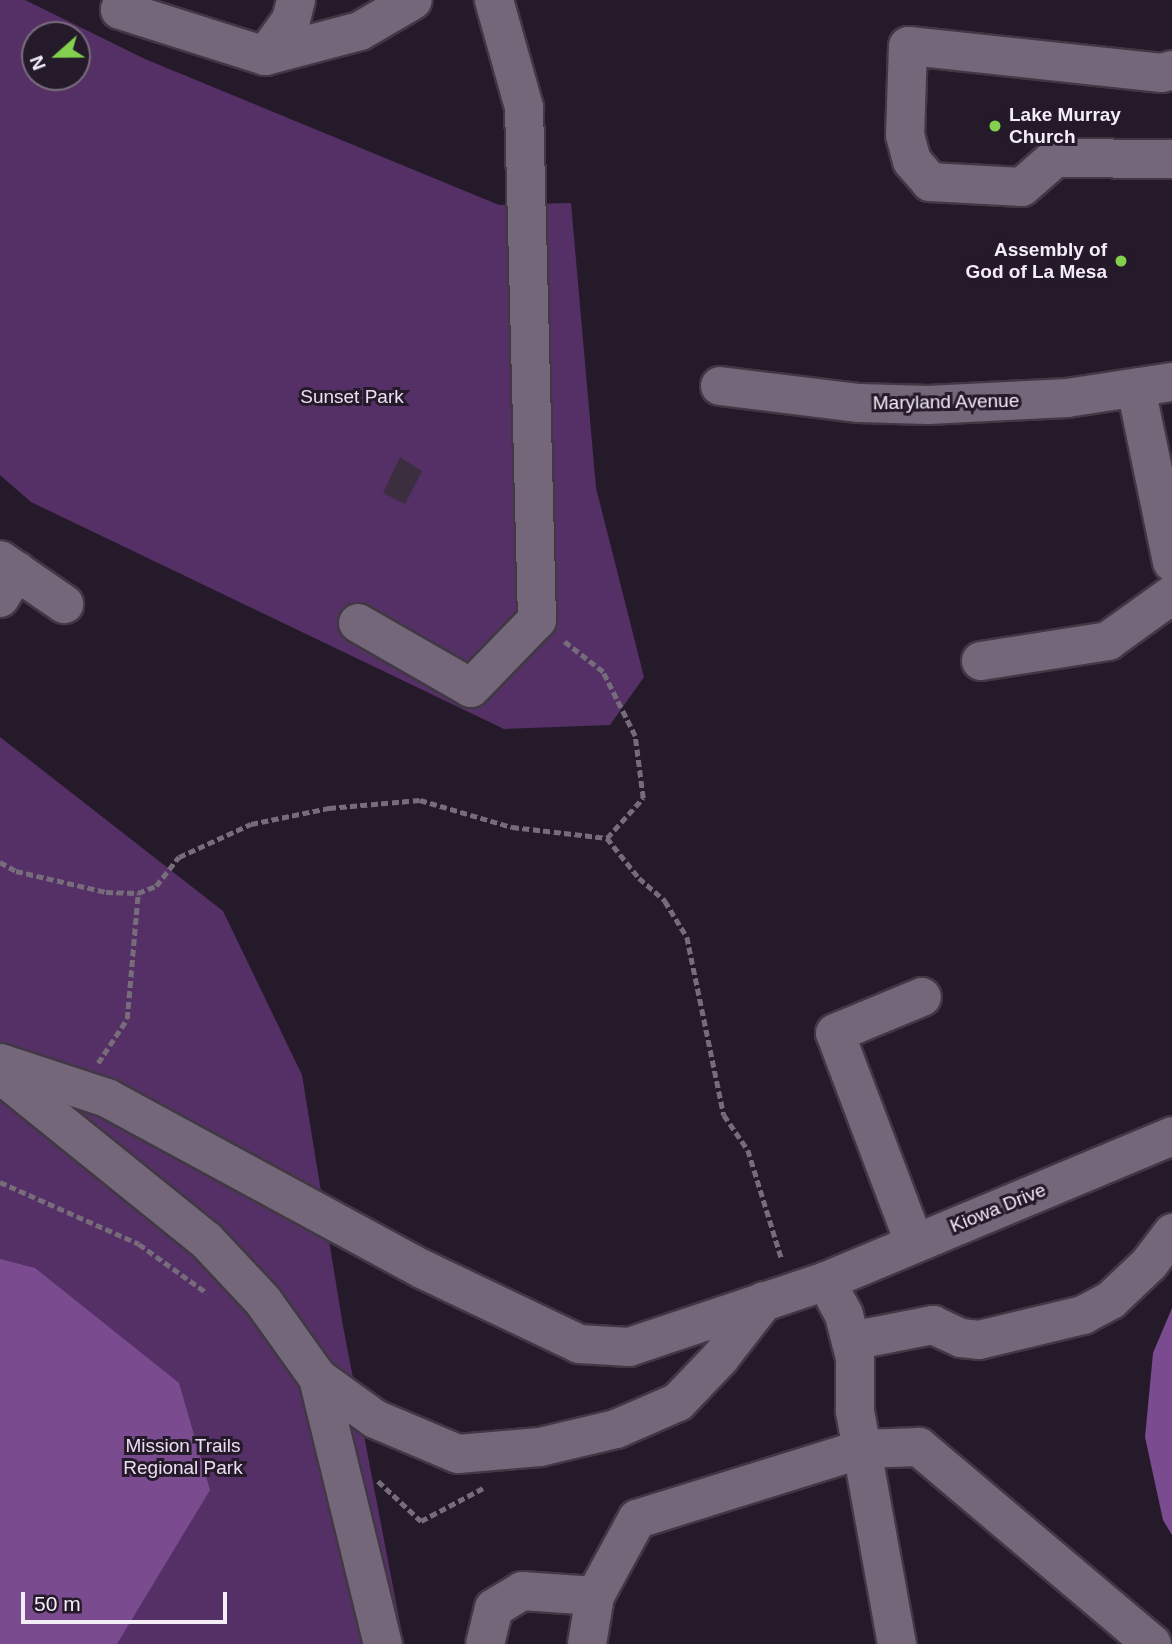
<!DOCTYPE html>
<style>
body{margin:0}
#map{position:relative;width:1172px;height:1644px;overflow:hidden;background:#251a2a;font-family:Arial,sans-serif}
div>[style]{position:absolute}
.green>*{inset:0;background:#553066}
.water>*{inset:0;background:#7a4c8f}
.building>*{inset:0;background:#3a2e3f}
.path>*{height:4.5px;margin-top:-2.25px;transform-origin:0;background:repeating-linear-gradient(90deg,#766c7a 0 7px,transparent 0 10.5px)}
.roads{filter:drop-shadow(2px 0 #413844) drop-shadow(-2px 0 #413844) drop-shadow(0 2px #413844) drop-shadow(0 -2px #413844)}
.minor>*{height:38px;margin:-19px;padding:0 19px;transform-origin:19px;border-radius:19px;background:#74677a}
.dots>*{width:19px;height:19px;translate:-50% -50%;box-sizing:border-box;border:4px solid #251a2a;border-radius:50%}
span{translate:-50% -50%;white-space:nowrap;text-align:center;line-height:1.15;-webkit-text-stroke:6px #251a2a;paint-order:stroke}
.poi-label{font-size:19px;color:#f4ecf7;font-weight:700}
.left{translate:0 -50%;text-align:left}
.right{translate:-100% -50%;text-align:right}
.park-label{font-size:19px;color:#ebdef2}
.street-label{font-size:19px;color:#f4ecf7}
.north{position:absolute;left:21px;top:21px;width:70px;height:70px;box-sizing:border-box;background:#251a2a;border:2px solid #786e7c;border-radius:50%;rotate:249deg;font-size:19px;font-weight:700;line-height:28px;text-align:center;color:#f4ecf7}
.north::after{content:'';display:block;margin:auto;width:24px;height:32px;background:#83d04e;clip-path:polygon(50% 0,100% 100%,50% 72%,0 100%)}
.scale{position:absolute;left:21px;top:1592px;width:206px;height:32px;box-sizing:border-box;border:4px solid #f4ecf7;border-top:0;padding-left:9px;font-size:21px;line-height:24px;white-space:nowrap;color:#f4ecf7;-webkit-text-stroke:5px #251a2a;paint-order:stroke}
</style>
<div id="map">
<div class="green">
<div style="clip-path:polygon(evenodd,0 0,25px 0,145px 59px,499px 205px,571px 203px,596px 488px,644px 677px,610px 725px,504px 729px,31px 502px,0 475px,0 0,35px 35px,77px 35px,77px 77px,35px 77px,35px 35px)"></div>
<div style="clip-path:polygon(0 737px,223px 911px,302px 1075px,343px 1326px,404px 1644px,0 1644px)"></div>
</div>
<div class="water">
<div style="clip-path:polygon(0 1259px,35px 1268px,179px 1383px,210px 1490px,117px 1644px,0 1644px)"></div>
<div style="clip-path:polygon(1172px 1308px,1172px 1535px,1163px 1520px,1145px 1437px,1153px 1353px)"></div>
</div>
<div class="building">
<div style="clip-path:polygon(400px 457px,422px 471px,405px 504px,383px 493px)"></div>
</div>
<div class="path">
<div style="left:607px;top:838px;width:51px;rotate:51.3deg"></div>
<div style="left:639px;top:878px;width:35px;rotate:41deg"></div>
<div style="left:665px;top:901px;width:42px;rotate:58.6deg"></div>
<div style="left:687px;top:937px;width:182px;rotate:78.3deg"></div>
<div style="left:724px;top:1115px;width:42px;rotate:55.6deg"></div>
<div style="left:748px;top:1150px;width:115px;rotate:72.8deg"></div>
<div style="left:0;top:862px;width:18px;rotate:29deg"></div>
<div style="left:16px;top:871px;width:92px;rotate:13.1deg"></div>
<div style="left:106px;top:892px;width:32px;rotate:2deg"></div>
<div style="left:138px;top:893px;width:19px;rotate:-21deg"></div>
<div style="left:156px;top:886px;width:37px;rotate:-52deg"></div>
<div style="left:179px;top:857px;width:79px;rotate:-24.6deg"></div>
<div style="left:251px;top:824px;width:80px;rotate:-11.6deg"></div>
<div style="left:329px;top:808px;width:91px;rotate:-5deg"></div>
<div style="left:420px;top:800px;width:96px;rotate:16.4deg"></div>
<div style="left:512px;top:827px;width:96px;rotate:6.6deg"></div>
<div style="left:607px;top:838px;width:54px;rotate:-48deg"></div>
<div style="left:643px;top:798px;width:63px;rotate:-97.4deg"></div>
<div style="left:635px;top:736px;width:72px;rotate:-116.6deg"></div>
<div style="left:603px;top:672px;width:52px;rotate:-142deg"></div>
<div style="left:98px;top:1063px;width:53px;rotate:-56.6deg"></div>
<div style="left:127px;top:1019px;width:126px;rotate:-85deg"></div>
<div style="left:0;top:1182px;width:152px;rotate:24deg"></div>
<div style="left:139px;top:1244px;width:84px;rotate:35.8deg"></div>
<div style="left:378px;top:1481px;width:59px;rotate:42.9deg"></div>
<div style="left:421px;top:1521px;width:72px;rotate:-28deg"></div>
</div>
<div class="roads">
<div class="minor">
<div style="left:123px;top:0;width:10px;rotate:107deg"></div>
<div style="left:120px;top:10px;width:152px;rotate:17.6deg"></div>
<div style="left:265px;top:56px;width:44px;rotate:-54.2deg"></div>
<div style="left:291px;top:20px;width:21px;rotate:-76deg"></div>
<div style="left:265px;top:56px;width:98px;rotate:-14.7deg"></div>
<div style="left:360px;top:31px;width:61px;rotate:-30.3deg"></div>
<div style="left:1172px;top:70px;width:10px;rotate:163deg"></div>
<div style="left:1162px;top:73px;width:255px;rotate:-173.9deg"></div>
<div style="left:908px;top:46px;width:89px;rotate:91.9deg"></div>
<div style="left:905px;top:135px;width:27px;rotate:75deg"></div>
<div style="left:912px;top:161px;width:28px;rotate:49deg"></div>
<div style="left:930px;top:182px;width:92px;rotate:3.1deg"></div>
<div style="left:1022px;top:187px;width:44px;rotate:-41.3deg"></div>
<div style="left:1055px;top:158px;width:117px;rotate:0.5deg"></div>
<div style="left:720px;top:386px;width:140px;rotate:7deg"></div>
<div style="left:859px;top:403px;width:69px;rotate:1.7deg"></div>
<div style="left:928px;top:405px;width:139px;rotate:-2.9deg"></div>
<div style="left:1067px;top:398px;width:106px;rotate:-8.7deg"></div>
<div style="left:1136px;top:388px;width:178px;rotate:78.3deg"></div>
<div style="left:0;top:560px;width:78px;rotate:34.5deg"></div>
<div style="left:0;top:598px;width:32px;rotate:-58deg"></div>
<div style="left:358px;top:623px;width:130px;rotate:29.9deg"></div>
<div style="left:471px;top:688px;width:95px;rotate:-45.9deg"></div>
<div style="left:537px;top:620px;width:513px;rotate:-91.45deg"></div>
<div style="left:524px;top:107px;width:111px;rotate:-105.7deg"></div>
<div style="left:981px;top:661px;width:129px;rotate:-8.9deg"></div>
<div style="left:1108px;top:641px;width:79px;rotate:-35.7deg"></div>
<div style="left:0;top:1063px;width:113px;rotate:18.1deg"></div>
<div style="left:107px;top:1098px;width:358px;rotate:28.5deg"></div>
<div style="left:422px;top:1269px;width:174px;rotate:25.5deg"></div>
<div style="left:579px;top:1344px;width:50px;rotate:3.4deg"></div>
<div style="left:629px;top:1347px;width:208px;rotate:-18.5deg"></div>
<div style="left:826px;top:1281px;width:375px;rotate:-22.7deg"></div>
<div style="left:0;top:1074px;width:265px;rotate:38.9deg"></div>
<div style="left:206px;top:1240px;width:83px;rotate:46.9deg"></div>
<div style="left:263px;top:1301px;width:95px;rotate:54.5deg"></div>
<div style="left:318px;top:1378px;width:70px;rotate:35.7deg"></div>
<div style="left:375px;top:1419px;width:90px;rotate:22.9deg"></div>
<div style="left:458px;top:1454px;width:82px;rotate:-4.9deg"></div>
<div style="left:540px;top:1447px;width:78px;rotate:-13.3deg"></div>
<div style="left:616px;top:1429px;width:68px;rotate:-23.5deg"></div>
<div style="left:678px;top:1402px;width:61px;rotate:-46.3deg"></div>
<div style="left:720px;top:1358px;width:72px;rotate:-52.3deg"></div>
<div style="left:914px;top:1242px;width:223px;rotate:-110.7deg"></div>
<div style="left:835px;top:1033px;width:94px;rotate:-22.5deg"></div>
<div style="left:826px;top:1281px;width:38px;rotate:62deg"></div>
<div style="left:844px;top:1315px;width:44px;rotate:75.7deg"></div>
<div style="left:855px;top:1358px;width:53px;rotate:90deg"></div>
<div style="left:855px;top:1411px;width:237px;rotate:79.8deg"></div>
<div style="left:851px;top:1341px;width:84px;rotate:-11deg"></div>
<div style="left:933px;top:1325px;width:31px;rotate:25deg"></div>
<div style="left:961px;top:1338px;width:18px;rotate:6deg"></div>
<div style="left:979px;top:1340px;width:107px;rotate:-13.5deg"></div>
<div style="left:1083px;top:1315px;width:32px;rotate:-28deg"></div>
<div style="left:1111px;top:1300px;width:52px;rotate:-43.5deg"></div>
<div style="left:1149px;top:1264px;width:39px;rotate:-53deg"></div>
<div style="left:318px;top:1378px;width:274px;rotate:76.3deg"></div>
<div style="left:485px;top:1644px;width:37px;rotate:-76deg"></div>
<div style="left:494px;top:1608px;width:33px;rotate:-31deg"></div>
<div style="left:522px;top:1591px;width:73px;rotate:3.9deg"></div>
<div style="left:587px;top:1644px;width:49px;rotate:-80.5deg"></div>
<div style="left:595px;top:1596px;width:88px;rotate:-61.4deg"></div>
<div style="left:637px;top:1519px;width:236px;rotate:-17.3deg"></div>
<div style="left:862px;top:1449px;width:57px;rotate:-2deg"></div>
<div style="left:919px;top:1447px;width:305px;rotate:40.2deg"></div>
</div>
</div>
<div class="dots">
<div style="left:995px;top:126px;background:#83d04e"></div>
<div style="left:1121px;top:261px;background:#83d04e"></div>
</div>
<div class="poi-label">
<span class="left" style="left:1009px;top:126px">Lake Murray<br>Church</span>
<span class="right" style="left:1107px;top:261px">Assembly of<br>God of La Mesa</span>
</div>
<div class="park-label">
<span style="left:352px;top:397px">Sunset Park</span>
<span style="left:183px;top:1457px">Mission Trails<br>Regional Park</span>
</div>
<div class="street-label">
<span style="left:946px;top:402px;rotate:-1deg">Maryland Avenue</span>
<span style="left:998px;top:1208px;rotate:-22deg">Kiowa Drive</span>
</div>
<div class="north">N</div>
<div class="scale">50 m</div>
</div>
